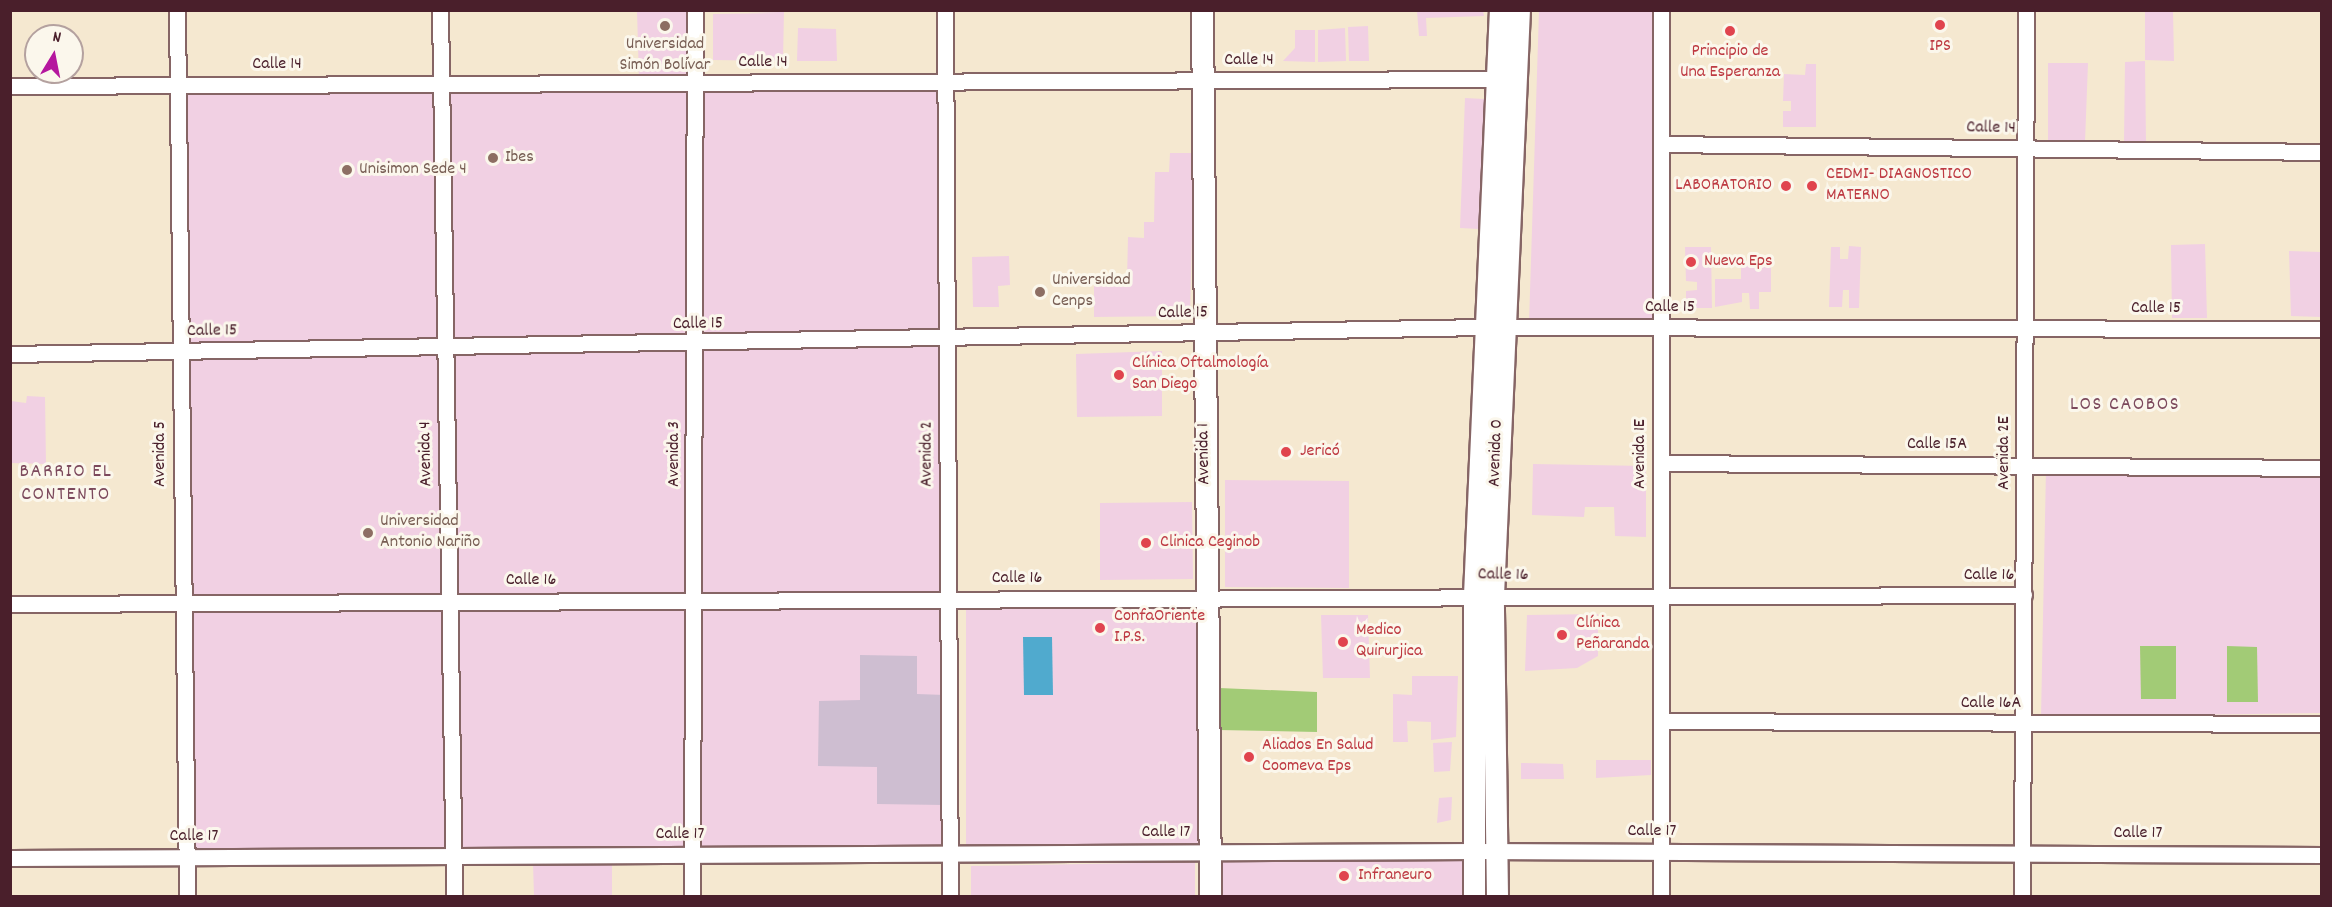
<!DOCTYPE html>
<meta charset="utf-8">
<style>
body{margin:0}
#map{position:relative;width:2332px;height:907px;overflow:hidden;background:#f5e8d0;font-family:Dekko,sans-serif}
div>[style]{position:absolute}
.built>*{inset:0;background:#f1d0e3}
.industrial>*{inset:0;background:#cebed1}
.green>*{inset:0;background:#a2cb76}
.water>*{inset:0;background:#50aace}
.roads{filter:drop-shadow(2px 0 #866565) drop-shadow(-2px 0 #866565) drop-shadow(0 2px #866565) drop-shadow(0 -2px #866565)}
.street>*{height:15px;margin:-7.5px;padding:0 7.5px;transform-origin:7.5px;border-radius:7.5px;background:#fff}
.secondary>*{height:21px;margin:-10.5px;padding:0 10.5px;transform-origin:10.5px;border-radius:10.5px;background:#fff}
.dots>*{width:16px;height:16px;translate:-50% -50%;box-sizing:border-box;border:3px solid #fbf7ec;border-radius:50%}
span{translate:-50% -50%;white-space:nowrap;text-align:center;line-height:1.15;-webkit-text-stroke:6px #fbf7ec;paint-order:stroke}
.education-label{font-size:18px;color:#785e54}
.left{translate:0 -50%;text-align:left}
.health-label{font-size:18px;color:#be3a42}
.right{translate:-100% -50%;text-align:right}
.street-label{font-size:18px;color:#4a1f2b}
.neighbourhood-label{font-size:20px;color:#7c495c;letter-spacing:1.5px}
.frame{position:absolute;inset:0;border:12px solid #4a1f2b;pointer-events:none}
.north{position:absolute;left:24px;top:24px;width:60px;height:60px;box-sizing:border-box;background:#fbf7ec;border:2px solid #b4a19f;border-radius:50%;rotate:10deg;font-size:16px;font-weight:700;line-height:24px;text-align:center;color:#4a1f2b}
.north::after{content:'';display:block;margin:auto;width:21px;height:27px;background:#b5179e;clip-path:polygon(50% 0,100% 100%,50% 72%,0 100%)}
</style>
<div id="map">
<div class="built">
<div style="clip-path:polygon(637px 11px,693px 11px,695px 78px,639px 79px)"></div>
<div style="clip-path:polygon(714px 11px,784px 11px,783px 61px,713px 60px,713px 14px,779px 13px)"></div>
<div style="clip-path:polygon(1417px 11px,1483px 11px,1484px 16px,1426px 18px,1427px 36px,1419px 36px)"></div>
<div style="clip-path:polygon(1539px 11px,1654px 11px,1653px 321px,1529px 323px)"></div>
<div style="clip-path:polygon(2145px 11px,2173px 11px,2174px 61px,2145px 60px)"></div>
<div style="clip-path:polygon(1368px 26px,1369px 61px,1349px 61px,1348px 27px)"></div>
<div style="clip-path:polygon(798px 28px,836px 29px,837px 61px,797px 61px)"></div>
<div style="clip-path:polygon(1345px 28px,1346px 61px,1318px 62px,1318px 30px)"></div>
<div style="clip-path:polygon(1295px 30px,1315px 30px,1315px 62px,1283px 61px,1295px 48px)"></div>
<div style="clip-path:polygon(2145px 61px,2146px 144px,2124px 144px,2125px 62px)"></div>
<div style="clip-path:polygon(2048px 63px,2088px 63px,2085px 142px,2048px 140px)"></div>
<div style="clip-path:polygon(1806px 64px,1816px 64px,1816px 127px,1783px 127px,1783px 111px,1791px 111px,1791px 101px,1783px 101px,1784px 74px,1805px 75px)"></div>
<div style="clip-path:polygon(947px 90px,947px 845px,189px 851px,182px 93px)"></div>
<div style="clip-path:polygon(1465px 98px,1484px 99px,1479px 229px,1460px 228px)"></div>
<div style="clip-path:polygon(1170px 153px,1194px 153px,1190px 316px,1094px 317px,1094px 279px,1127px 279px,1128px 237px,1144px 238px,1144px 222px,1154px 222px,1155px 172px,1169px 172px)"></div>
<div style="clip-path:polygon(2205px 244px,2207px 318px,2172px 318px,2171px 245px)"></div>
<div style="clip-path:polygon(1849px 246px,1861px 247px,1859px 308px,1849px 308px,1849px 290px,1843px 290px,1842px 307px,1829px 307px,1831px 247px,1840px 247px,1840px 259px,1848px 259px)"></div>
<div style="clip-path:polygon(1685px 247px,1711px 247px,1712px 308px,1686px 308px,1686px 291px,1697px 290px,1697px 282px,1686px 281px)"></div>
<div style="clip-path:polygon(2289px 251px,2321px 252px,2321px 317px,2291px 316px)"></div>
<div style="clip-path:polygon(1009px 256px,1010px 285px,998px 286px,999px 307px,973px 307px,972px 257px)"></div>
<div style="clip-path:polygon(1771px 265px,1771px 292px,1759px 292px,1759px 309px,1750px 309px,1749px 293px,1742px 293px,1742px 302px,1715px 307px,1715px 279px,1741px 279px,1741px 266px)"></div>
<div style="clip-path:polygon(1162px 351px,1162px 416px,1077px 417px,1076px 354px)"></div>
<div style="clip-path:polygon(27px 396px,45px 397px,46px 464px,11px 463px,11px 401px,26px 403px)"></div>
<div style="clip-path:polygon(1533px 464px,1646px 466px,1646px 537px,1615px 536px,1614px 507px,1585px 507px,1584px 517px,1532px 515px)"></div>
<div style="clip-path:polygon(2046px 469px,2321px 470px,2321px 713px,2041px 717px)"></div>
<div style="clip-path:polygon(1225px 480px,1349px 481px,1349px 588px,1225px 587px)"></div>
<div style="clip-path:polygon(1192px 502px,1193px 579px,1100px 580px,1100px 503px)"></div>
<div style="clip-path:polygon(1204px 604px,1202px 843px,966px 846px,966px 607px)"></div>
<div style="clip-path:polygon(1598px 614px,1598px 656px,1577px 668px,1525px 671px,1527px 615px)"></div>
<div style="clip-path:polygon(1321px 615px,1368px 615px,1370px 678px,1323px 678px)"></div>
<div style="clip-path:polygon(1412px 676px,1458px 676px,1456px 737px,1431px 740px,1431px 722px,1407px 721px,1408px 742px,1393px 742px,1393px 694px,1412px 695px)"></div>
<div style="clip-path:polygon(1452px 742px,1450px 771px,1434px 772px,1433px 743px)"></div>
<div style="clip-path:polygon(1596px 760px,1651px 760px,1651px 775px,1596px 778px)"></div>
<div style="clip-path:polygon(1521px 763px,1563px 764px,1564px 779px,1521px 779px)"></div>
<div style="clip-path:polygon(1452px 797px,1451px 820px,1437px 823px,1439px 798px)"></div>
<div style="clip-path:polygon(1473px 852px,1471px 896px,1216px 896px,1215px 855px)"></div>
<div style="clip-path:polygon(1195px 862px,1195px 896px,971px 896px,971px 866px)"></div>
<div style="clip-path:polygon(612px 863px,612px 896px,534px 896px,533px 864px)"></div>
</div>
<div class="industrial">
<div style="clip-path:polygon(860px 655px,917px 656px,917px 694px,945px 695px,943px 805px,877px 804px,877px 767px,818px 766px,819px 701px,860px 700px)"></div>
</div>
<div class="green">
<div style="clip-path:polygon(2140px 646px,2176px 646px,2176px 699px,2141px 699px)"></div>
<div style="clip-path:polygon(2227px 646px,2257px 647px,2258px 702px,2227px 702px)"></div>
<div style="clip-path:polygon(1219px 688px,1317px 692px,1317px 732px,1219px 730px)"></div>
</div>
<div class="water">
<div style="clip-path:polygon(1023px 637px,1052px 637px,1053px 695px,1024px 695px)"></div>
</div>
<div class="roads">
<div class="street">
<div style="left:177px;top:10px;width:886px;rotate:89.35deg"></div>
<div style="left:440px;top:10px;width:886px;rotate:89.09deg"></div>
<div style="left:945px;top:10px;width:886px;rotate:89.68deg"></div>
<div style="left:1661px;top:10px;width:886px;rotate:90deg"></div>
<div style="left:10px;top:86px;width:1494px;rotate:-0.27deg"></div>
<div style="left:1661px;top:144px;width:661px;rotate:0.69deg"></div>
<div style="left:10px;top:354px;width:1476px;rotate:-1.05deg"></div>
<div style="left:1486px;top:327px;width:836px;rotate:0.14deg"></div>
<div style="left:1661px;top:463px;width:661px;rotate:0.43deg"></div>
<div style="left:10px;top:604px;width:2014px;rotate:-0.26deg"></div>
<div style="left:1661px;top:721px;width:661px;rotate:0.26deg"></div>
<div style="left:10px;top:858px;width:1465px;rotate:-0.27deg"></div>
<div style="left:1475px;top:851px;width:847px;rotate:0.27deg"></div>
<div style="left:692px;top:896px;width:886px;rotate:-89.81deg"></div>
<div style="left:2022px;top:896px;width:886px;rotate:-89.74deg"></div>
</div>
<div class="secondary">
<div style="left:1202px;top:10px;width:886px;rotate:89.48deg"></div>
<div style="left:1474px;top:896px;width:301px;rotate:-90deg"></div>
<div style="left:1474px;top:595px;width:586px;rotate:-87.46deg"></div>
<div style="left:1497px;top:896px;width:301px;rotate:-90.8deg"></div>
<div style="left:1493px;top:595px;width:586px;rotate:-87.46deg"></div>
</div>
</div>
<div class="dots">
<div style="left:1940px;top:25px;background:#e0444e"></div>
<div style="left:665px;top:26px;background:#8d6e63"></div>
<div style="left:1730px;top:31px;background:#e0444e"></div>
<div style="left:493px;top:158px;background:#8d6e63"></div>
<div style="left:347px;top:170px;background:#8d6e63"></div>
<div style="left:1786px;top:186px;background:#e0444e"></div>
<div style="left:1812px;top:186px;background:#e0444e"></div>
<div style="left:1691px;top:262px;background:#e0444e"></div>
<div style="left:1040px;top:292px;background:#8d6e63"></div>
<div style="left:1119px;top:375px;background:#e0444e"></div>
<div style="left:1286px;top:452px;background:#e0444e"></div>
<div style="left:368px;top:533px;background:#8d6e63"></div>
<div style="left:1146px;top:543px;background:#e0444e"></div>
<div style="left:1100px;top:628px;background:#e0444e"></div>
<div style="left:1562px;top:635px;background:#e0444e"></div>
<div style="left:1343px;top:642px;background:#e0444e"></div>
<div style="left:1249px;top:757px;background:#e0444e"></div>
<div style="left:1344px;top:876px;background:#e0444e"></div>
</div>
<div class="education-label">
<span style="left:665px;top:56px">Universidad<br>Simón Bolívar</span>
<span class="left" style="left:505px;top:158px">Ibes</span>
<span class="left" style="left:359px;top:170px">Unisimon Sede 4</span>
<span class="left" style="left:1052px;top:292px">Universidad<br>Cenps</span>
<span class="left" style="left:380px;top:533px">Universidad<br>Antonio Nariño</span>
</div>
<div class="health-label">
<span style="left:1940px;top:47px">IPS</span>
<span style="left:1730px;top:63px">Principio de<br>Una Esperanza</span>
<span class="left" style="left:1826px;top:186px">CEDMI- DIAGNOSTICO<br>MATERNO</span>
<span class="right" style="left:1772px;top:186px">LABORATORIO</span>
<span class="left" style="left:1704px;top:262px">Nueva Eps</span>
<span class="left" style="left:1132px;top:375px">Clínica Oftalmología<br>San Diego</span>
<span class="left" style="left:1300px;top:452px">Jericó</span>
<span class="left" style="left:1160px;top:543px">Clinica Ceginob</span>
<span class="left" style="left:1114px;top:628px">ConfaOriente<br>I.P.S.</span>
<span class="left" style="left:1576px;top:635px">Clínica<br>Peñaranda</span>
<span class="left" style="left:1356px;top:642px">Medico<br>Quirurjica</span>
<span class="left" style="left:1262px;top:757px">Aliados En Salud<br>Coomeva Eps</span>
<span class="left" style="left:1358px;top:876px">Infraneuro</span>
</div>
<div class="street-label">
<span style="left:1249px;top:61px">Calle 14</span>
<span style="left:763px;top:63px">Calle 14</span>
<span style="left:277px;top:65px">Calle 14</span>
<span style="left:1991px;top:129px;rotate:1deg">Calle 14</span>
<span style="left:1670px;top:308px">Calle 15</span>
<span style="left:2156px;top:309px">Calle 15</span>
<span style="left:1183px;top:314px;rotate:-1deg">Calle 15</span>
<span style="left:698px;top:325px;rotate:-1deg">Calle 15</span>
<span style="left:212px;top:332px;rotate:-1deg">Calle 15</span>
<span style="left:1937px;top:445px">Calle 15A</span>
<span style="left:1497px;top:453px;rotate:-88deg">Avenida 0</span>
<span style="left:2005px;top:453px;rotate:-90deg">Avenida 2E</span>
<span style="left:161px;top:454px;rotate:-90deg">Avenida 5</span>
<span style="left:427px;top:454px;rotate:-91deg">Avenida 4</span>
<span style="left:675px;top:454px;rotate:-90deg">Avenida 3</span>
<span style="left:928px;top:454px;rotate:-90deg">Avenida 2</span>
<span style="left:1205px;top:454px;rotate:-91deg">Avenida 1</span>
<span style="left:1641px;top:454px;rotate:-90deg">Avenida 1E</span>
<span style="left:1503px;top:576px;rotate:1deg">Calle 16</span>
<span style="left:1989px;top:576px">Calle 16</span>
<span style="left:1017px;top:579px">Calle 16</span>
<span style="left:531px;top:581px">Calle 16</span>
<span style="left:1991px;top:704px">Calle 16A</span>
<span style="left:1652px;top:832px">Calle 17</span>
<span style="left:1166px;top:833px">Calle 17</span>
<span style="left:2138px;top:834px">Calle 17</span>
<span style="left:680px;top:835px">Calle 17</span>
<span style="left:194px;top:837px">Calle 17</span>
</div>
<div class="neighbourhood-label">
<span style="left:2125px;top:405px">LOS CAOBOS</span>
<span style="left:66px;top:484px">BARRIO EL<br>CONTENTO</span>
</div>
<div class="frame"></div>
<div class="north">N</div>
</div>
